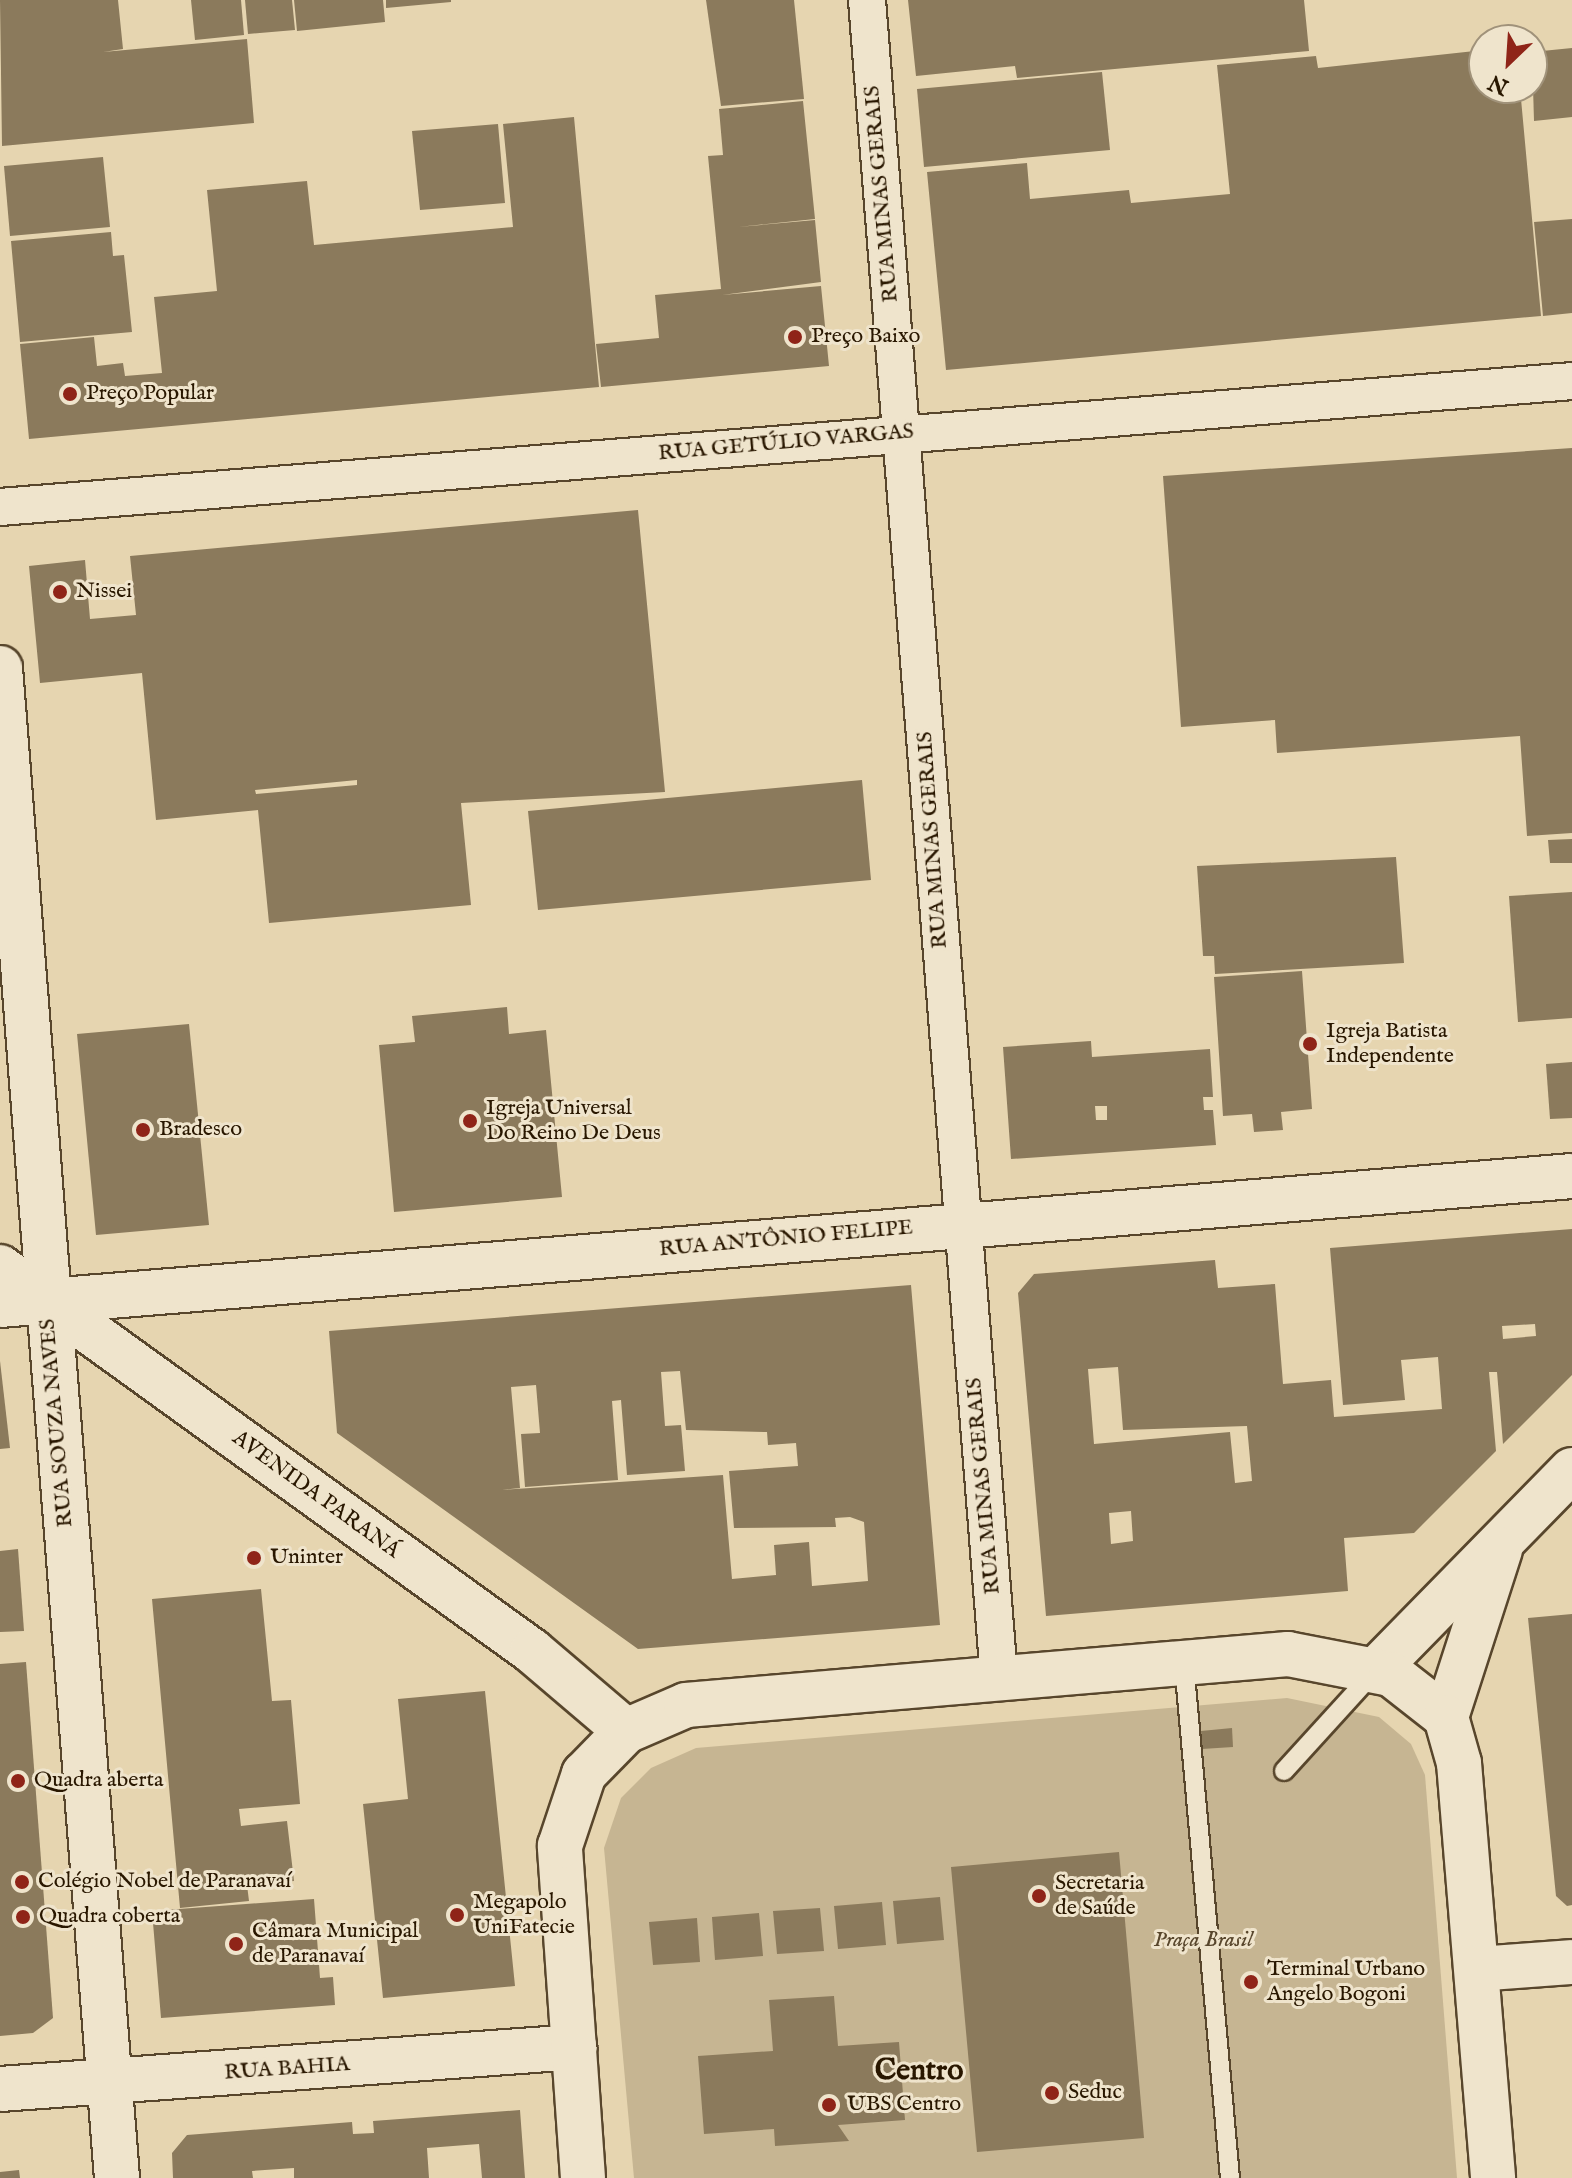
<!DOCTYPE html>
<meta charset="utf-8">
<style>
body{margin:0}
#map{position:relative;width:1572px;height:2178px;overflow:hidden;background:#e6d5b0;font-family:"IM FELL English",serif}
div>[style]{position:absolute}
.green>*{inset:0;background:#c6b592}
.building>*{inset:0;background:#8b7a5c}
.roads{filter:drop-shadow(2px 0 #58462c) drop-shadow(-2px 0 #58462c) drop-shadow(0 2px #58462c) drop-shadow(0 -2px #58462c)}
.lane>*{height:18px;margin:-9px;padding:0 9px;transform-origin:9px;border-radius:9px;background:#efe4cc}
.street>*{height:36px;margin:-18px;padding:0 18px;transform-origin:18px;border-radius:18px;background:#efe4cc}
.secondary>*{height:44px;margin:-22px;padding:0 22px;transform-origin:22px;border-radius:22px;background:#efe4cc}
.dots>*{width:22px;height:22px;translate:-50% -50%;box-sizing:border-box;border:4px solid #efe4cc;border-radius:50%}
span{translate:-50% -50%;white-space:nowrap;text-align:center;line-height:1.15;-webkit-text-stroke:6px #efe4cc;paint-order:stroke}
.street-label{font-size:22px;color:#291700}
.poi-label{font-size:22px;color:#291700}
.left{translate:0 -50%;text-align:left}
.park-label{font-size:22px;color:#58462c;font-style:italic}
.district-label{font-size:30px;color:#291700;font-weight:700}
.north{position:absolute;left:1468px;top:24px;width:80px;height:80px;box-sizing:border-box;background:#efe4cc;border:2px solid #a0927a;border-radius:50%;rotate:205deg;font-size:22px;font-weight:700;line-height:32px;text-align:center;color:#291700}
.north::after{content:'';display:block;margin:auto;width:28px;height:36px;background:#8f2418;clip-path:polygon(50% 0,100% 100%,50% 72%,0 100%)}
</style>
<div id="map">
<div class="green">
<div style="clip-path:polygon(1287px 1698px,1379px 1717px,1411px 1744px,1425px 1775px,1457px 2178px,634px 2178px,604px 1848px,621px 1798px,651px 1768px,696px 1748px)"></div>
</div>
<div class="building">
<div style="clip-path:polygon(0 0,118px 0,123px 49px,103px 52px,247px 39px,254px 123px,2px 146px)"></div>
<div style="clip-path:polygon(191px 0,241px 0,244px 35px,195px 40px)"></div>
<div style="clip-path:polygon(245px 0,292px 0,295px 30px,248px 34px)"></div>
<div style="clip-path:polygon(294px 0,383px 0,385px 22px,297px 31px)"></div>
<div style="clip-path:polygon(386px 0,451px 0,451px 2px,386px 8px)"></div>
<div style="clip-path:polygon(706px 0,794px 0,804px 99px,721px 106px)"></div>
<div style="clip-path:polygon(908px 0,1304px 0,1309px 51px,1017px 78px,1015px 66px,916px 76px)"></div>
<div style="clip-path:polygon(1572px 48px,1572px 117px,1534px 121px,1532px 52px)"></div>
<div style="clip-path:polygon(1484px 50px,1484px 88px,1520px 88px,1541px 316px,946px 370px,927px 172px,1027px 163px,1030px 199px,1129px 190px,1131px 203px,1230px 194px,1217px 65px,1316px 56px,1318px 68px)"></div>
<div style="clip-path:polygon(1102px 72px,1110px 150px,924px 167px,917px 89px)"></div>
<div style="clip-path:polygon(803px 101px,815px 219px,738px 227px,815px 220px,821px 282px,722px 295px,821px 286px,829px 366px,601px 387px,596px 344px,659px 338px,655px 295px,721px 289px,708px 156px,723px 155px,719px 109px)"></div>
<div style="clip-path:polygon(574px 117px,599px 387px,29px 439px,20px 344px,94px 337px,97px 366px,123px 363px,125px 376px,162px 373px,154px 297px,217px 291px,207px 190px,307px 181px,314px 245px,513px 227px,503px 124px)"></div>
<div style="clip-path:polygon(498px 124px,505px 203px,420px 210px,412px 131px)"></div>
<div style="clip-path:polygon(103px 157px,110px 227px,10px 236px,4px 166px)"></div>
<div style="clip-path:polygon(1572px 219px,1572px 313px,1543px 316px,1534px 222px)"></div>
<div style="clip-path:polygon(111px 232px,113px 256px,124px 255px,132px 332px,20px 342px,11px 241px)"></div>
<div style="clip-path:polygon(1572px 448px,1572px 833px,1527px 836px,1520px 736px,1277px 753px,1275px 720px,1181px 727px,1163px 476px)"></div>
<div style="clip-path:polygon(evenodd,638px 510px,665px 792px,461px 803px,471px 905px,269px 923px,258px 810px,156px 820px,142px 673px,40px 683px,29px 566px,85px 560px,90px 619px,136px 615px,130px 556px,638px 510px,357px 780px,357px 785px,256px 794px,255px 790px,357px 780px)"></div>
<div style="clip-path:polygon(862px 780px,871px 880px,538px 910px,528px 811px)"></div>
<div style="clip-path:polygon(1572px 839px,1572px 863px,1550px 863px,1548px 840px)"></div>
<div style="clip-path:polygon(1396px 857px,1404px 963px,1215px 974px,1214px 956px,1203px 956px,1197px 866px)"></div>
<div style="clip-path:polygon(1572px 892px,1572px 1018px,1518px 1022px,1509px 896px)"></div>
<div style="clip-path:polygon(1302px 971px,1312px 1109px,1281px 1112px,1283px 1130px,1254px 1132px,1252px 1114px,1223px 1116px,1214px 977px)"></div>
<div style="clip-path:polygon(507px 1007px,509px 1034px,546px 1030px,562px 1197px,394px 1212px,379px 1045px,415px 1042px,412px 1016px)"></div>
<div style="clip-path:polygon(189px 1024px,209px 1225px,96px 1235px,77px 1034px)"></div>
<div style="clip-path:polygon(evenodd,1091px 1041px,1092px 1057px,1210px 1049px,1213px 1097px,1203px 1097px,1204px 1110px,1213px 1110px,1216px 1145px,1011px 1159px,1003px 1047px,1091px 1041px,1095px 1106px,1107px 1106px,1107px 1120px,1096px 1120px,1095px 1106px)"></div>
<div style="clip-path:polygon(1572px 1062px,1572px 1118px,1550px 1119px,1546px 1064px)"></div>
<div style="clip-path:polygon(evenodd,1572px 1229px,1572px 1375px,1503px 1444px,1497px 1372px,1489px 1372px,1496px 1451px,1414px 1533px,1344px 1538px,1348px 1591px,1046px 1616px,1018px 1293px,1034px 1274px,1215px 1260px,1218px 1288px,1275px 1284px,1283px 1384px,1331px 1380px,1334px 1417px,1442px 1409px,1438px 1357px,1401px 1360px,1405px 1400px,1343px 1405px,1330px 1248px,1572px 1229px,1535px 1324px,1536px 1336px,1503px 1339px,1502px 1326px,1535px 1324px,1572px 1229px,1118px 1367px,1123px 1430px,1247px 1426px,1252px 1481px,1235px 1483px,1230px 1432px,1094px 1444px,1088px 1369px,1118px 1367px,1572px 1229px,1131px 1511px,1133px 1541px,1111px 1544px,1109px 1513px,1131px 1511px)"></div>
<div style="clip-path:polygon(evenodd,911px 1285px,940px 1625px,638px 1649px,337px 1433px,329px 1331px,911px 1285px,680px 1371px,686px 1430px,767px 1432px,768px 1445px,796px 1443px,798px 1466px,729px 1471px,734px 1528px,836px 1527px,835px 1518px,850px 1517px,864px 1522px,868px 1581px,812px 1586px,809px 1542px,774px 1545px,776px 1575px,732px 1579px,723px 1475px,502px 1490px,520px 1488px,511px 1387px,536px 1385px,540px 1433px,521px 1434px,525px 1487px,618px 1480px,612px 1401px,621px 1400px,627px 1475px,685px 1471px,681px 1425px,665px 1426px,661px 1372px,680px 1371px)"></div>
<div style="clip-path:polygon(0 1361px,10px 1448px,0 1449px)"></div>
<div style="clip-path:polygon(18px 1549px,24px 1631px,0 1632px,0 1551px)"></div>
<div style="clip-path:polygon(261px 1589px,272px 1701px,291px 1700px,300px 1804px,239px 1809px,241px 1826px,287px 1821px,294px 1881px,247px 1885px,249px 1901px,180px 1908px,152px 1599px)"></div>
<div style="clip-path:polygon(1572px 1614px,1572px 1905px,1567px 1906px,1556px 1896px,1528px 1618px)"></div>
<div style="clip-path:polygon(26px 1662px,53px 2018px,33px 2033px,0 2036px,0 1664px)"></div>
<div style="clip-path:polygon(485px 1691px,515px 1986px,383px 1998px,363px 1804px,408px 1799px,398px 1699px)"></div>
<div style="clip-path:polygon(1232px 1728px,1233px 1747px,1202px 1749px,1201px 1731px)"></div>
<div style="clip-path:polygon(1119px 1852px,1144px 2138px,977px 2152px,951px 1867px)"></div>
<div style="clip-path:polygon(940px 1897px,944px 1940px,897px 1944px,893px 1901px)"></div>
<div style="clip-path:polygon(314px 1899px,320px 1978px,333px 1977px,335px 2005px,161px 2018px,152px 1911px)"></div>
<div style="clip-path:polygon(882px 1902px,886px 1945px,838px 1949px,834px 1906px)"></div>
<div style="clip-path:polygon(820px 1908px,824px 1951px,777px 1954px,773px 1911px)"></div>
<div style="clip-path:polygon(759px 1913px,763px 1956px,715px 1960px,712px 1917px)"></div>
<div style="clip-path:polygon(697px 1918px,700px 1962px,653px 1965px,649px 1922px)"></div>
<div style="clip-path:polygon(834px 1996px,838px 2046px,899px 2042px,905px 2120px,838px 2125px,849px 2141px,775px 2146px,774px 2129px,704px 2134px,698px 2056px,773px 2051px,769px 2000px)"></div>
<div style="clip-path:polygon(520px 2110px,525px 2178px,482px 2178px,479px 2144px,427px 2148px,429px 2178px,294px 2178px,294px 2168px,252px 2171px,253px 2178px,173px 2178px,172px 2153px,187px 2135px,352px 2122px,353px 2134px,374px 2133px,373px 2121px)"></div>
<div style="clip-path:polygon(19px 2170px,20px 2178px,0 2178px,0 2172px)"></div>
</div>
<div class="roads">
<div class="lane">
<div style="left:1184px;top:1663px;width:517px;rotate:84.9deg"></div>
<div style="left:1284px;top:1771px;width:134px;rotate:-47.7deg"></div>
</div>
<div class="street">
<div style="left:867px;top:0;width:1684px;rotate:85.5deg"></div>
<div style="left:0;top:507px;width:1577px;rotate:-4.58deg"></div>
</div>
<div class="secondary">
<div style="left:0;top:668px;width:1515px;rotate:85.57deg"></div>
<div style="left:0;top:1267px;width:656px;rotate:35.82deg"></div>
<div style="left:532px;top:1651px;width:123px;rotate:40.4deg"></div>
<div style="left:0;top:1305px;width:1577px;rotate:-4.69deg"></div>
<div style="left:1376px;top:1670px;width:280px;rotate:-45.6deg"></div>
<div style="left:1446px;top:1717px;width:176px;rotate:-72.1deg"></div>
<div style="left:1477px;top:1969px;width:95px;rotate:-4.2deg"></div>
<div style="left:0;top:2089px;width:576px;rotate:-4.18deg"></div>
<div style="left:583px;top:2178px;width:333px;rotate:-94deg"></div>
<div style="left:560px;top:1846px;width:76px;rotate:-71.6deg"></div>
<div style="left:584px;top:1774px;width:60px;rotate:-45.7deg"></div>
<div style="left:626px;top:1731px;width:65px;rotate:-23.4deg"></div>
<div style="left:686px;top:1705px;width:604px;rotate:-4.84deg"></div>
<div style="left:1288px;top:1654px;width:105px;rotate:11deg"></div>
<div style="left:1391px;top:1674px;width:70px;rotate:38deg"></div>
<div style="left:1446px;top:1717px;width:48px;rotate:74.2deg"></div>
<div style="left:1459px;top:1763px;width:416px;rotate:85.3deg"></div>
</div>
</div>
<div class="dots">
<div style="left:795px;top:337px;background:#8f2418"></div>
<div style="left:70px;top:394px;background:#8f2418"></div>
<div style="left:60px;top:592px;background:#8f2418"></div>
<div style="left:1310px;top:1044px;background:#8f2418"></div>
<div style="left:470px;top:1121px;background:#8f2418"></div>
<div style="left:143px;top:1130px;background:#8f2418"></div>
<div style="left:254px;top:1558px;background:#8f2418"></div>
<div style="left:18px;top:1781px;background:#8f2418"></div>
<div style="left:22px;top:1882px;background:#8f2418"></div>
<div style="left:1039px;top:1896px;background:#8f2418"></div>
<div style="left:457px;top:1915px;background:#8f2418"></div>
<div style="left:23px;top:1917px;background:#8f2418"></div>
<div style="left:236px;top:1944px;background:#8f2418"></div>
<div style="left:1251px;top:1982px;background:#8f2418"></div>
<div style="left:1052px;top:2093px;background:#8f2418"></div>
<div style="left:829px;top:2105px;background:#8f2418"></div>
</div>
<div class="street-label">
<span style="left:882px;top:194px;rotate:-95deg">RUA MINAS GERAIS</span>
<span style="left:786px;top:443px;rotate:-5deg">RUA GETÚLIO VARGAS</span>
<span style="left:933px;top:840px;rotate:-94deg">RUA MINAS GERAIS</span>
<span style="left:786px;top:1239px;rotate:-5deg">RUA ANTÔNIO FELIPE</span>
<span style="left:57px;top:1423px;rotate:-95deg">RUA SOUZA NAVES</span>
<span style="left:984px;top:1486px;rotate:-95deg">RUA MINAS GERAIS</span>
<span style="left:316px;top:1495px;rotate:36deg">AVENIDA PARANÁ</span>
<span style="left:287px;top:2069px;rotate:-4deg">RUA BAHIA</span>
</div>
<div class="poi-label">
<span class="left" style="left:811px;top:337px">Preço Baixo</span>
<span class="left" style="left:86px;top:394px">Preço Popular</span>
<span class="left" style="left:76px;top:592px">Nissei</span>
<span class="left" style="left:1326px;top:1044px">Igreja Batista<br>Independente</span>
<span class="left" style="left:486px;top:1121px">Igreja Universal<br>Do Reino De Deus</span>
<span class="left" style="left:159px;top:1130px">Bradesco</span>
<span class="left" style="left:270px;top:1558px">Uninter</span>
<span class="left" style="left:34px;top:1781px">Quadra aberta</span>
<span class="left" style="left:38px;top:1882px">Colégio Nobel de Paranavaí</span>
<span class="left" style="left:1055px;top:1896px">Secretaria<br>de Saúde</span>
<span class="left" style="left:473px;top:1915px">Megapolo<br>UniFatecie</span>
<span class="left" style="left:39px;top:1917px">Quadra coberta</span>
<span class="left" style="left:252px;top:1944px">Câmara Municipal<br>de Paranavaí</span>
<span class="left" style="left:1267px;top:1982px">Terminal Urbano<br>Angelo Bogoni</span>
<span class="left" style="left:1068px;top:2093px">Seduc</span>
<span class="left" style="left:847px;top:2105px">UBS Centro</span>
</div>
<div class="park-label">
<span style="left:1203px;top:1941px">Praça Brasil</span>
</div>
<div class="district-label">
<span style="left:919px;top:2071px">Centro</span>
</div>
<div class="north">N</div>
</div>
